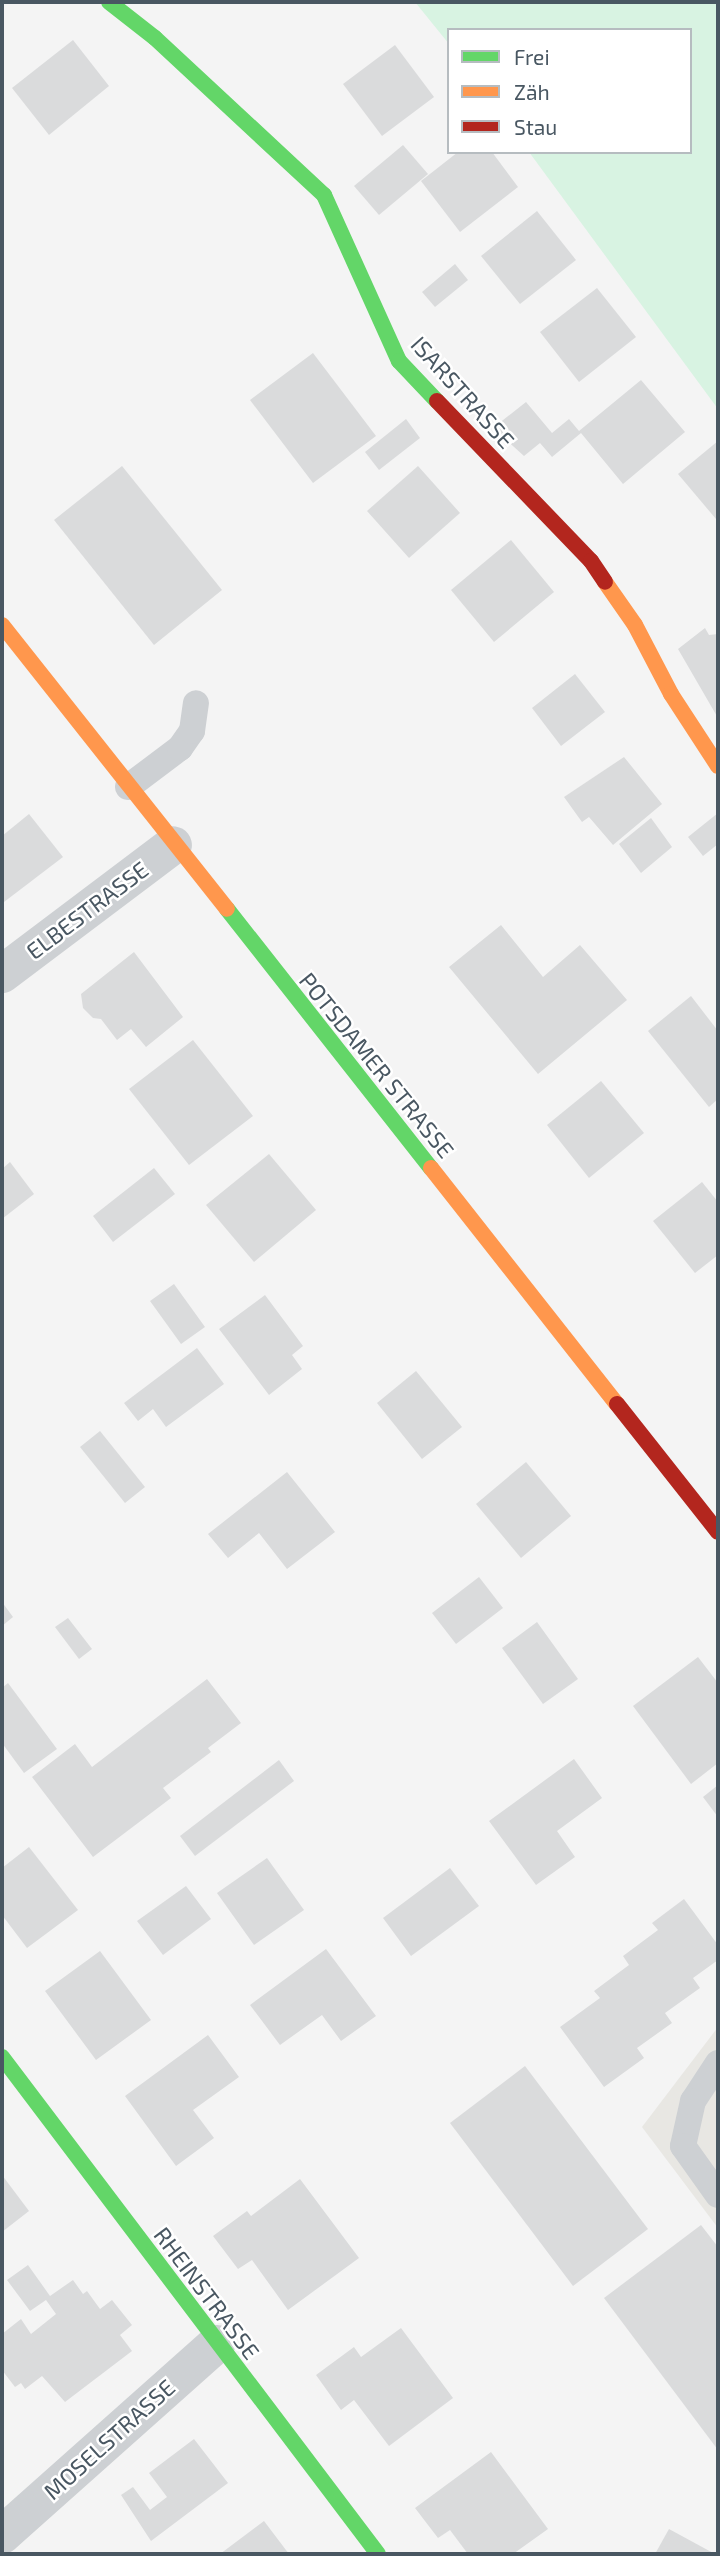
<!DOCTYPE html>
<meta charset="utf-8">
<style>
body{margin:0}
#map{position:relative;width:720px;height:2556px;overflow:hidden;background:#f4f4f4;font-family:"Exo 2",sans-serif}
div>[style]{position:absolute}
.commercial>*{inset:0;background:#e8e7e3}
.green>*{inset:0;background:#d8f3e2}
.building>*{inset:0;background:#dadbdc}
.lane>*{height:26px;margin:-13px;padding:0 13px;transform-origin:13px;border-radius:13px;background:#cdd0d3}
.street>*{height:38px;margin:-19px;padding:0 19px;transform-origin:19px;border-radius:19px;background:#cdd0d3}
.fast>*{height:16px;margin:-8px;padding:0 8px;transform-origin:8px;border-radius:8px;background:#63d668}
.slow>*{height:16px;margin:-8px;padding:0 8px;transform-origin:8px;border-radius:8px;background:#ff974d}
.jam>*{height:16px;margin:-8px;padding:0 8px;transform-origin:8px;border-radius:8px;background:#b3261e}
span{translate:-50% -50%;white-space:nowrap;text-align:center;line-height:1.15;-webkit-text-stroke:5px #fff;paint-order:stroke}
.street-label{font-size:23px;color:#495762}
.frame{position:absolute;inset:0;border:4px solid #495762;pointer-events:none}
.legend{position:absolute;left:447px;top:28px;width:245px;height:126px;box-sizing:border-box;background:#fff;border:2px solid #b6bcc0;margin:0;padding:9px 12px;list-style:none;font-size:21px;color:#495762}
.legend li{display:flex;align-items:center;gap:14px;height:35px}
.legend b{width:35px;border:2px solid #b6bcc0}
</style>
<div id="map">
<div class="commercial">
<div style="clip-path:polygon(718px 2027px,718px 2228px,642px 2127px)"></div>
</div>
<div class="green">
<div style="clip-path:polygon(415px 2px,718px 2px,718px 409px,529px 152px,690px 152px,690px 30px,449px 30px,449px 44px)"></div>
</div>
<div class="building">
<div style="clip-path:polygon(73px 40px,109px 86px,49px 135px,12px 88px)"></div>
<div style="clip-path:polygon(395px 45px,434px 97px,382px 136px,343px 84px)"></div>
<div style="clip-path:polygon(403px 145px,428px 174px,379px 215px,354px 186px)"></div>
<div style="clip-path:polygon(458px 152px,492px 152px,518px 187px,460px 232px,421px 181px)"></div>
<div style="clip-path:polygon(537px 211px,576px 260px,520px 304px,481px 256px)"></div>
<div style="clip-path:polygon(455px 264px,468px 280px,435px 307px,422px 292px)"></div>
<div style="clip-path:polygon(597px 288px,636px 337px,579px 382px,540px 332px)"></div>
<div style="clip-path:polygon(313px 353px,376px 436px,313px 483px,250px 400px)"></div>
<div style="clip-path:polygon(641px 380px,685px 432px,623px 484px,581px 433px,552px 457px,540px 443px,524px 456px,493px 428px,526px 402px,552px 433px,569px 419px,579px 431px)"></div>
<div style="clip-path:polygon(406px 419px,420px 438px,379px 470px,365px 452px)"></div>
<div style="clip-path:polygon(718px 441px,718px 518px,716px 519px,678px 474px)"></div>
<div style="clip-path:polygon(122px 466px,222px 590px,154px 645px,54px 520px)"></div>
<div style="clip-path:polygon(418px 466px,460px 513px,409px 558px,367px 511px)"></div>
<div style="clip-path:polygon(511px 540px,554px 592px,494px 642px,451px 590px)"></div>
<div style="clip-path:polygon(705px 628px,709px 635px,718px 634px,718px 718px,678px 649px)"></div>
<div style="clip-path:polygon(575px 674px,605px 712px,561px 746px,532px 708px)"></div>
<div style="clip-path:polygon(624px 757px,662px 804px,613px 845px,589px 817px,582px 822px,564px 797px)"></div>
<div style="clip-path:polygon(718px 813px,718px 844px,703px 856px,688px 837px)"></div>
<div style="clip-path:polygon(29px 814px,63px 857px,4px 902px,2px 836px)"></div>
<div style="clip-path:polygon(651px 818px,672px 847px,641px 873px,619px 844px)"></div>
<div style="clip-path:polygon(501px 925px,543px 977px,580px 945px,627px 1000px,538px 1074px,449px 967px)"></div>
<div style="clip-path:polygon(134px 952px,183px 1017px,146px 1047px,131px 1029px,117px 1040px,101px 1019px,93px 1018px,83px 1008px,81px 994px)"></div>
<div style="clip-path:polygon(691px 996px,718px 1031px,718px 1099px,709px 1107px,648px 1031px)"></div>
<div style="clip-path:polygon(193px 1040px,253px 1116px,189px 1165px,129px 1089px)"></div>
<div style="clip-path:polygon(601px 1081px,644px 1133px,589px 1178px,547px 1125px)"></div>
<div style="clip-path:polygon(269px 1154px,316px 1210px,254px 1262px,206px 1205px)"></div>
<div style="clip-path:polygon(10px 1162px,34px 1194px,2px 1219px,2px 1169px)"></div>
<div style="clip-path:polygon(154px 1168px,175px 1194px,113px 1242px,93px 1216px)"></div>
<div style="clip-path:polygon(702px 1182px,718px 1202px,718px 1255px,695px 1273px,653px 1221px)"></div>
<div style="clip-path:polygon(174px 1284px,205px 1327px,181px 1344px,150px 1301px)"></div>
<div style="clip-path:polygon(265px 1295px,303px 1346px,292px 1355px,302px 1369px,269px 1395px,219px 1329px)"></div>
<div style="clip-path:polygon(197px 1348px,224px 1384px,166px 1427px,153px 1409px,138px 1421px,124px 1403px)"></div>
<div style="clip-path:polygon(416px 1371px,462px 1427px,422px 1459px,377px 1403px)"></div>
<div style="clip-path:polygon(100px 1431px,145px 1487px,125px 1503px,80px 1447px)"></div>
<div style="clip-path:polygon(526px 1462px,571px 1516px,521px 1558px,476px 1504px)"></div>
<div style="clip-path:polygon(287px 1472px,335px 1532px,287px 1569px,259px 1533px,228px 1558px,208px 1534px)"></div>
<div style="clip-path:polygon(479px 1577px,503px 1608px,456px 1644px,432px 1613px)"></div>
<div style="clip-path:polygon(2px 1602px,13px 1617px,2px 1626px)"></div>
<div style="clip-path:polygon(68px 1618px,92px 1649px,79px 1659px,55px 1627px)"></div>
<div style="clip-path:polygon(537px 1622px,578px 1679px,543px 1704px,502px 1648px)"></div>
<div style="clip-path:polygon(698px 1657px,718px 1683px,718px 1763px,691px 1784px,633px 1706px)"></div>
<div style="clip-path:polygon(207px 1679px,241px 1723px,208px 1748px,211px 1752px,163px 1788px,171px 1798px,93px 1857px,32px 1777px,75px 1744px,92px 1767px)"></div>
<div style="clip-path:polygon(8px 1683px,57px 1749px,24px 1773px,2px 1743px,2px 1688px)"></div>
<div style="clip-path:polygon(574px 1759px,602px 1798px,557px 1831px,575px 1857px,536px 1885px,489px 1821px)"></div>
<div style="clip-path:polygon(279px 1760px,294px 1781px,195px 1856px,180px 1836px)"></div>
<div style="clip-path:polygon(718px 1785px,718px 1817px,703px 1797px)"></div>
<div style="clip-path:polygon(29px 1847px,78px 1910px,27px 1948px,2px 1915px,2px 1868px)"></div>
<div style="clip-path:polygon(267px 1858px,304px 1910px,254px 1945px,217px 1893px)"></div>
<div style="clip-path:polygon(450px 1868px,479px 1906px,411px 1956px,383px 1918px)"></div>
<div style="clip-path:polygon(186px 1886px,211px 1919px,163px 1955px,137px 1921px)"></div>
<div style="clip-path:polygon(684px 1899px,718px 1945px,718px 1960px,693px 1978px,700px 1988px,665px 2013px,672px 2023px,637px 2048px,644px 2058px,604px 2087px,560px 2027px,600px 1998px,594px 1991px,629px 1965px,623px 1956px,658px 1930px,652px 1923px)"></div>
<div style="clip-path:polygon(326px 1949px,376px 2016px,341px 2041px,322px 2015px,280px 2045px,250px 2005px)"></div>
<div style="clip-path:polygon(100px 1951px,151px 2020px,96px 2060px,45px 1991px)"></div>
<div style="clip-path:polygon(208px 2035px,239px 2077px,193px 2110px,214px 2138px,176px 2166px,125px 2096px)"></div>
<div style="clip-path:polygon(525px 2066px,648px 2229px,573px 2286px,450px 2123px)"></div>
<div style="clip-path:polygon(2px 2175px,29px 2211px,2px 2232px)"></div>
<div style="clip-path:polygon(300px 2179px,359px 2258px,288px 2310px,252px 2260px,238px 2269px,213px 2236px,247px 2211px,251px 2216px)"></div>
<div style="clip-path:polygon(701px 2225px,718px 2247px,718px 2450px,604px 2298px)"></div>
<div style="clip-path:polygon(28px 2265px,50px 2296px,73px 2280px,83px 2294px,87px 2291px,100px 2309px,112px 2300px,132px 2325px,120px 2335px,132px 2351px,65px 2402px,42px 2376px,25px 2389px,21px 2383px,15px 2387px,2px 2370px,2px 2334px,21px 2319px,31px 2334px,56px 2314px,46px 2300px,30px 2311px,7px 2280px)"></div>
<div style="clip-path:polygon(401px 2328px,453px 2398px,389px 2446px,354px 2400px,341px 2410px,316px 2375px,354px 2347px,361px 2357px)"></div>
<div style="clip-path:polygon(194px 2439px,228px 2483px,151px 2541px,121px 2495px,133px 2487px,150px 2510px,167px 2497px,149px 2473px)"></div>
<div style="clip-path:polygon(491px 2452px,548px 2529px,513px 2554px,468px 2554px,450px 2530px,438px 2538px,415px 2508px)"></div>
<div style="clip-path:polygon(264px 2521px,289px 2554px,220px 2554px)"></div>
<div style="clip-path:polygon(669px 2529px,715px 2554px,655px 2554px)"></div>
</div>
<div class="lane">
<div style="left:128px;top:787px;width:65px;rotate:-36.9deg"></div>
<div style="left:180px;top:748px;width:21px;rotate:-55deg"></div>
<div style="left:192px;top:731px;width:28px;rotate:-82deg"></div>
<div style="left:718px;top:2063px;width:45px;rotate:123.3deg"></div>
<div style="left:693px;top:2101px;width:46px;rotate:102.5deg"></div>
<div style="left:683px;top:2146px;width:60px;rotate:54.5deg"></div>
</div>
<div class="street">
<div style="left:2px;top:974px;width:214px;rotate:-37deg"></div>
<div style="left:2px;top:2535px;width:287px;rotate:-41.7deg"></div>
</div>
<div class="fast">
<div style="left:109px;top:2px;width:58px;rotate:38deg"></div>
<div style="left:155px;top:38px;width:231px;rotate:42.9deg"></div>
<div style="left:324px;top:195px;width:182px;rotate:65.7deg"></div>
<div style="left:399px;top:361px;width:55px;rotate:46.5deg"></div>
<div style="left:227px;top:909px;width:330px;rotate:51.8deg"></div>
<div style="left:2px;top:2057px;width:623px;rotate:52.89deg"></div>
</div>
<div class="slow">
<div style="left:605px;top:582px;width:52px;rotate:55.1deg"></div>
<div style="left:635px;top:625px;width:78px;rotate:62.4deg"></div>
<div style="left:671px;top:694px;width:86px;rotate:56.9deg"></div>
<div style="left:2px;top:625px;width:362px;rotate:51.6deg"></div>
<div style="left:431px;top:1168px;width:300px;rotate:51.8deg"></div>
</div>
<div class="jam">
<div style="left:437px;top:401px;width:222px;rotate:46.1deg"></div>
<div style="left:591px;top:561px;width:25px;rotate:56deg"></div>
<div style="left:617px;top:1404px;width:163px;rotate:51.7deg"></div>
</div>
<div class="street-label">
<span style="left:463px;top:392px;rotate:48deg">ISARSTRASSE</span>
<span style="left:87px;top:910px;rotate:-37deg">ELBESTRASSE</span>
<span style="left:377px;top:1065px;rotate:51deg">POTSDAMER STRASSE</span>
<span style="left:207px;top:2293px;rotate:53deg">RHEINSTRASSE</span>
<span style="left:109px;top:2439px;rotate:-42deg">MOSELSTRASSE</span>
</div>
<div class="frame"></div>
<ul class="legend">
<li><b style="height:9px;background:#63d668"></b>Frei</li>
<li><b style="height:9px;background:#ff974d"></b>Zäh</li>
<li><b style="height:9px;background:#b3261e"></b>Stau</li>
</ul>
</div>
